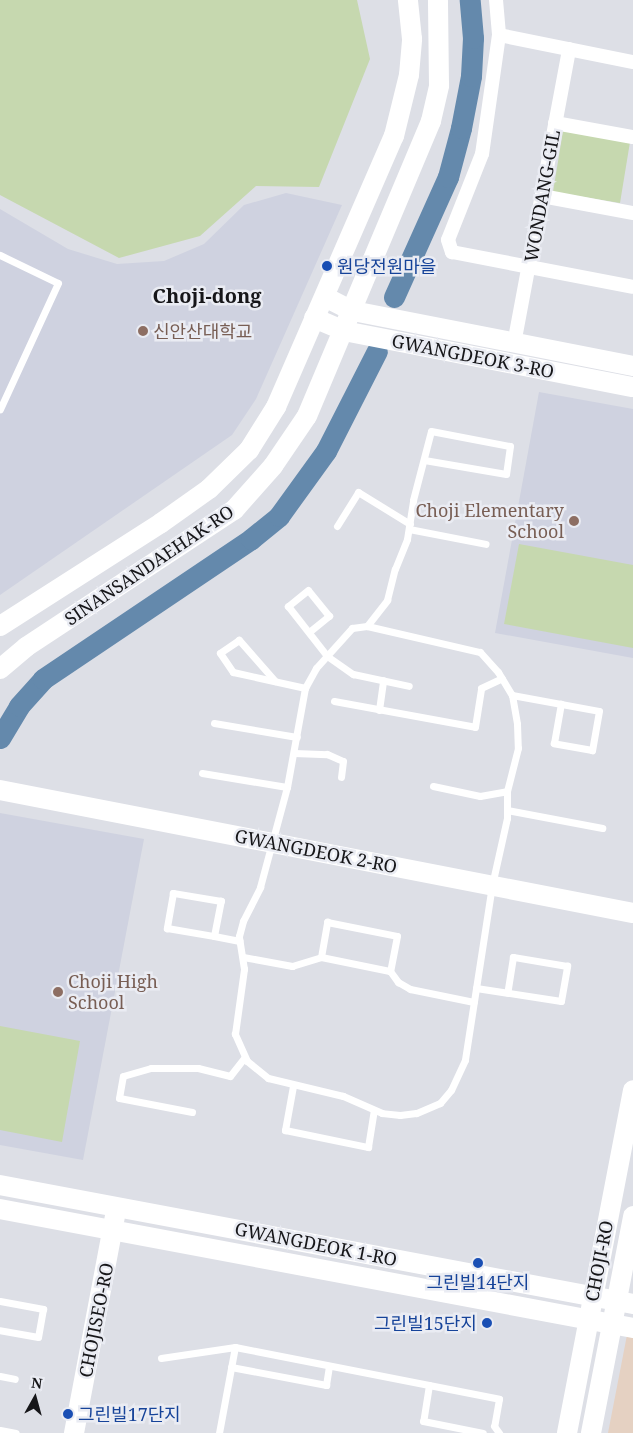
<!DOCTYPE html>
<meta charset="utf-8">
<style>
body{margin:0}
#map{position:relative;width:633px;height:1433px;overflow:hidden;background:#dddfe6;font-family:"Noto Serif","Noto Sans KR",serif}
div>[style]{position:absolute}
.commercial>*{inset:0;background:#e5d1c2}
.built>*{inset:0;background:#cfd2e0}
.green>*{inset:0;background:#c6d8af}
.river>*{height:21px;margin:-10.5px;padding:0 10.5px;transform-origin:10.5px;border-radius:10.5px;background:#6489ac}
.lane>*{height:7px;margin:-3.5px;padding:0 3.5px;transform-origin:3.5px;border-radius:3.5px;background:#fff}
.street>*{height:14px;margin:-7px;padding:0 7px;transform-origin:7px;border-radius:7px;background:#fff}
.secondary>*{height:20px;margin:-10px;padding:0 10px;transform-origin:10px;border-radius:10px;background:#fff}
.dots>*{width:14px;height:14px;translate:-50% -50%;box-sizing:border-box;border:2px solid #eaecf3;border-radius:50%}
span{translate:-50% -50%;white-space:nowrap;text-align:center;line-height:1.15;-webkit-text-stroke:5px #eaecf3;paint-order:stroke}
.street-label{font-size:18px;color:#161619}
.transit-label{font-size:18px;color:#164399}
.left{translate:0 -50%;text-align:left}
.right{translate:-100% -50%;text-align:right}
.education-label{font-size:18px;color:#785e54}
.quarter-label{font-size:20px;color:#161619;font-weight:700}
.north{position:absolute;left:10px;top:1373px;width:50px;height:50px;-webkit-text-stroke:4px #eaecf3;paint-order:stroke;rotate:7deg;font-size:14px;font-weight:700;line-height:20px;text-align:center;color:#161619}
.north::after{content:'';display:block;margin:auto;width:18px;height:22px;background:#161619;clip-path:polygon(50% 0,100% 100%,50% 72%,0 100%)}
</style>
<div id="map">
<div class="commercial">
<div style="clip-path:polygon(627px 1335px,633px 1336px,633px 1433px,608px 1433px)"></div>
</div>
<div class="built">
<div style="clip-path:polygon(286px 193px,342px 205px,256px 399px,232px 435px,0 595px,0 209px,68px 249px,117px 264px,164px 261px,204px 244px,244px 205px)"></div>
<div style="clip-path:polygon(539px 392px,633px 409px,633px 658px,495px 633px)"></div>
<div style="clip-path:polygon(0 813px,144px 839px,83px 1160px,0 1145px)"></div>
</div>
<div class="green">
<div style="clip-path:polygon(0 0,357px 0,370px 59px,319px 187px,256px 186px,200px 236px,119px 258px,0 195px)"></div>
<div style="clip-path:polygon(563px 131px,630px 142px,620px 203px,553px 192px)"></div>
<div style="clip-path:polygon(519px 544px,633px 565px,633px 648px,504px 624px)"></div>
<div style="clip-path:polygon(0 1026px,80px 1041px,62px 1142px,0 1130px)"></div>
</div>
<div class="river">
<div style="left:394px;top:297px;width:132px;rotate:-65.8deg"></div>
<div style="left:448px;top:177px;width:51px;rotate:-75.1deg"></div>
<div style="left:461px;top:128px;width:53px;rotate:-79.1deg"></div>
<div style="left:471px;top:76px;width:38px;rotate:-87deg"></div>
<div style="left:473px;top:38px;width:38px;rotate:-95deg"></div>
<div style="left:0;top:738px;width:37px;rotate:-59deg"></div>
<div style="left:19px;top:706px;width:36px;rotate:-48deg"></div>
<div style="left:43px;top:679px;width:251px;rotate:-33.9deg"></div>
<div style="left:251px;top:539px;width:36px;rotate:-39deg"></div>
<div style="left:279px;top:516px;width:80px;rotate:-54.1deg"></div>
<div style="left:326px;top:451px;width:112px;rotate:-63deg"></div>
</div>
<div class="lane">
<div style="left:0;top:255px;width:64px;rotate:25.8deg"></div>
<div style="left:58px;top:283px;width:139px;rotate:114.7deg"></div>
<div style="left:337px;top:526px;width:40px;rotate:-58deg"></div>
<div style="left:358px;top:492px;width:61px;rotate:31.6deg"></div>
<div style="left:409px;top:529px;width:78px;rotate:11deg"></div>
<div style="left:367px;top:626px;width:116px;rotate:13deg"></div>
<div style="left:480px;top:652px;width:27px;rotate:48deg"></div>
<div style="left:498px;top:672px;width:27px;rotate:59deg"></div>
<div style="left:512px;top:695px;width:29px;rotate:80deg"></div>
<div style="left:517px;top:724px;width:24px;rotate:88deg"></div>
<div style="left:518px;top:748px;width:44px;rotate:104.3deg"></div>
<div style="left:507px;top:791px;width:27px;rotate:90deg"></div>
<div style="left:507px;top:818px;width:69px;rotate:102.6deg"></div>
<div style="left:492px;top:885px;width:177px;rotate:98.8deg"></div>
<div style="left:465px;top:1060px;width:33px;rotate:115deg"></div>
<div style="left:451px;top:1090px;width:17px;rotate:130deg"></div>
<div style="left:440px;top:1103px;width:26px;rotate:157deg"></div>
<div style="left:416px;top:1113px;width:16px;rotate:173deg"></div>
<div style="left:400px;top:1115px;width:18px;rotate:-174deg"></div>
<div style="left:382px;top:1113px;width:43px;rotate:-156.4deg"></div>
<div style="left:343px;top:1096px;width:77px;rotate:-166.5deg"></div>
<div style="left:268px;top:1078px;width:27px;rotate:-141deg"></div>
<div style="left:247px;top:1061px;width:30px;rotate:-114deg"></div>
<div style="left:235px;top:1034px;width:66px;rotate:-82.1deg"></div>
<div style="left:244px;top:969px;width:33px;rotate:-99deg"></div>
<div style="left:239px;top:936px;width:16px;rotate:-75deg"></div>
<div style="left:243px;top:921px;width:38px;rotate:-63deg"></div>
<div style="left:260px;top:887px;width:104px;rotate:-74.9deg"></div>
<div style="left:287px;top:787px;width:101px;rotate:-79.7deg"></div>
<div style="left:305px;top:688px;width:23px;rotate:-61deg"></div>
<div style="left:316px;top:668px;width:54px;rotate:-48deg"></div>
<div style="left:352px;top:628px;width:15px;rotate:-8deg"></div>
<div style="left:367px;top:626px;width:33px;rotate:-52deg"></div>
<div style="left:387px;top:600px;width:32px;rotate:-76deg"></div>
<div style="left:395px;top:569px;width:32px;rotate:-68deg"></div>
<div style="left:407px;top:539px;width:39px;rotate:-81deg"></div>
<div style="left:413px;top:500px;width:71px;rotate:-75.4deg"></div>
<div style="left:431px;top:431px;width:80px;rotate:10.8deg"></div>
<div style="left:510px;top:446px;width:28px;rotate:98deg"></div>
<div style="left:506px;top:474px;width:83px;rotate:-170.3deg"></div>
<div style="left:309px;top:632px;width:26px;rotate:-39deg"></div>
<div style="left:329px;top:616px;width:33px;rotate:-129deg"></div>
<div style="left:308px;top:590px;width:26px;rotate:141deg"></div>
<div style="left:288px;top:606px;width:63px;rotate:52deg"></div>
<div style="left:327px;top:656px;width:32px;rotate:35deg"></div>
<div style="left:353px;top:674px;width:57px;rotate:12.1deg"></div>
<div style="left:275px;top:681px;width:55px;rotate:-131.3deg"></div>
<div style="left:239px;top:640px;width:23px;rotate:146deg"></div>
<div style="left:220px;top:653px;width:23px;rotate:56deg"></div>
<div style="left:233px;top:672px;width:74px;rotate:12.5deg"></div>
<div style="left:512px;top:695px;width:88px;rotate:10.4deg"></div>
<div style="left:599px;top:711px;width:40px;rotate:100deg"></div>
<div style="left:592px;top:750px;width:39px;rotate:-170deg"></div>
<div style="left:554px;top:743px;width:40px;rotate:-80deg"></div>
<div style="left:334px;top:701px;width:143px;rotate:10.4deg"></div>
<div style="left:475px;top:727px;width:39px;rotate:-81deg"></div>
<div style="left:481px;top:688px;width:23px;rotate:-25deg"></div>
<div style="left:379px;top:710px;width:30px;rotate:-82deg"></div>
<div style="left:214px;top:723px;width:84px;rotate:9.6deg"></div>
<div style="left:294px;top:753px;width:33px;rotate:2deg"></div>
<div style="left:327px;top:754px;width:17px;rotate:24deg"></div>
<div style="left:343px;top:761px;width:16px;rotate:97deg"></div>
<div style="left:202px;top:773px;width:86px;rotate:9.4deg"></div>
<div style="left:433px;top:786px;width:48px;rotate:12deg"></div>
<div style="left:480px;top:796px;width:27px;rotate:-10deg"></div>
<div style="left:507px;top:810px;width:97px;rotate:10.7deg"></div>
<div style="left:214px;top:936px;width:36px;rotate:-79deg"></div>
<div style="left:221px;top:901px;width:49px;rotate:-170.5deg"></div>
<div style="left:173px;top:893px;width:36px;rotate:100deg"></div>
<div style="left:167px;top:928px;width:48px;rotate:9.7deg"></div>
<div style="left:214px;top:936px;width:26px;rotate:11deg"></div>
<div style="left:243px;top:957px;width:50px;rotate:10.4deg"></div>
<div style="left:292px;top:966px;width:30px;rotate:-17deg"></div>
<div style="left:321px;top:957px;width:70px;rotate:11.5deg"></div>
<div style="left:390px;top:971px;width:14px;rotate:54deg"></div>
<div style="left:398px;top:982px;width:14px;rotate:30deg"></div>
<div style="left:410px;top:989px;width:65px;rotate:11.5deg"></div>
<div style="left:321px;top:957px;width:36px;rotate:-80deg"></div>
<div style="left:327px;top:922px;width:71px;rotate:11.3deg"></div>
<div style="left:397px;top:936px;width:36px;rotate:101deg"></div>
<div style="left:476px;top:988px;width:86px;rotate:8.7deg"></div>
<div style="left:561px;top:1001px;width:36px;rotate:-80deg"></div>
<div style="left:567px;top:966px;width:55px;rotate:-170.5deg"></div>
<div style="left:513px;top:957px;width:36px;rotate:99deg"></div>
<div style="left:293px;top:1086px;width:45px;rotate:100.3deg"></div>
<div style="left:285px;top:1130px;width:85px;rotate:11.6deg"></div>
<div style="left:368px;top:1147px;width:36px;rotate:-81deg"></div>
<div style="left:192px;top:1112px;width:74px;rotate:-169.1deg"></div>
<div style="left:119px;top:1098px;width:22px;rotate:-80deg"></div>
<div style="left:123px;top:1076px;width:29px;rotate:-16deg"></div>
<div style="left:151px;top:1068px;width:47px"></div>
<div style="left:198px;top:1068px;width:33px;rotate:14deg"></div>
<div style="left:230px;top:1076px;width:23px;rotate:-52deg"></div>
<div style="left:0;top:1301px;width:44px;rotate:10.5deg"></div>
<div style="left:43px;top:1309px;width:28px;rotate:100deg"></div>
<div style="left:38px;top:1337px;width:39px;rotate:-170deg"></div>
<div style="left:161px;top:1358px;width:75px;rotate:-8.5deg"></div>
<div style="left:231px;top:1367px;width:97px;rotate:10.7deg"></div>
<div style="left:326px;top:1385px;width:19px;rotate:-81deg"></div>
<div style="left:0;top:1376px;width:15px;rotate:11deg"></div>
<div style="left:429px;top:1385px;width:36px;rotate:99deg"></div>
<div style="left:423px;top:1421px;width:61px;rotate:11.3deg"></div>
<div style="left:0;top:1430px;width:16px;rotate:11deg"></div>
<div style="left:219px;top:1433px;width:87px;rotate:-79.5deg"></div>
<div style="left:235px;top:1347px;width:269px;rotate:11.1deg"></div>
<div style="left:499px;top:1399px;width:27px;rotate:100deg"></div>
<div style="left:494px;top:1426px;width:9px;rotate:54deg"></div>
</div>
<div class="street">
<div style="left:496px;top:0;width:35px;rotate:85deg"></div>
<div style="left:499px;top:35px;width:120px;rotate:98.1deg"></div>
<div style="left:482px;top:154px;width:92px;rotate:111.6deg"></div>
<div style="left:448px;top:240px;width:13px;rotate:72deg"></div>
<div style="left:452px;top:252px;width:184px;rotate:10.9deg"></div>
<div style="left:499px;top:35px;width:137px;rotate:11.4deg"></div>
<div style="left:555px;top:123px;width:79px;rotate:10.2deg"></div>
<div style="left:542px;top:196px;width:93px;rotate:10.6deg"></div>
<div style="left:514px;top:344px;width:300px;rotate:-79.4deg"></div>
</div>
<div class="secondary">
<div style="left:325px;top:297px;width:31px;rotate:27deg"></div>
<div style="left:353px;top:311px;width:285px;rotate:11.1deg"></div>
<div style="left:314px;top:318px;width:33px;rotate:23deg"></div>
<div style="left:344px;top:331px;width:294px;rotate:11deg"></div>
<div style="left:0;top:626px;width:191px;rotate:-32.6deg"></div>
<div style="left:161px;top:523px;width:59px;rotate:-35.3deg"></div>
<div style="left:209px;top:489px;width:56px;rotate:-44.3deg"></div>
<div style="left:249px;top:450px;width:51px;rotate:-57.9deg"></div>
<div style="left:276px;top:407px;width:296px;rotate:-66.5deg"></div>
<div style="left:394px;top:136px;width:63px;rotate:-76.2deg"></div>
<div style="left:409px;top:75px;width:36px;rotate:-85deg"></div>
<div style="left:412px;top:39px;width:39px;rotate:-96deg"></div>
<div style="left:0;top:669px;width:34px;rotate:-40deg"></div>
<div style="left:26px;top:647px;width:249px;rotate:-33.4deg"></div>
<div style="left:234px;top:510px;width:59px;rotate:-48.4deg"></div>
<div style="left:273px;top:466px;width:60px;rotate:-55.8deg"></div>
<div style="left:307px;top:416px;width:320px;rotate:-67.2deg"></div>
<div style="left:431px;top:121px;width:37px;rotate:-77deg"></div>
<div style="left:439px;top:85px;width:85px;rotate:-90.7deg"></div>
<div style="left:0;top:790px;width:645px;rotate:11deg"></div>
<div style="left:0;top:1185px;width:644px;rotate:10.65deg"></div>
<div style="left:0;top:1209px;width:644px;rotate:10.65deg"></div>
<div style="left:74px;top:1433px;width:221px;rotate:-79.3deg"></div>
<div style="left:567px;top:1433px;width:349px;rotate:-79.1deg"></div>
<div style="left:591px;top:1433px;width:221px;rotate:-79deg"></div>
</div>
<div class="dots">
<div style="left:327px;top:266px;background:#1a4fb4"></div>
<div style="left:143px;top:331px;background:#8d6e63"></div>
<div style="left:574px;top:521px;background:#8d6e63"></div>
<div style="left:58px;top:992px;background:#8d6e63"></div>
<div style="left:478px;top:1263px;background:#1a4fb4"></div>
<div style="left:487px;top:1323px;background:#1a4fb4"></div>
<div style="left:68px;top:1414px;background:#1a4fb4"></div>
</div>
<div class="street-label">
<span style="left:542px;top:196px;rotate:-80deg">WONDANG-GIL</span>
<span style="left:473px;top:356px;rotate:11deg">GWANGDEOK 3-RO</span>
<span style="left:149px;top:565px;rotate:-34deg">SINANSANDAEHAK-RO</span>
<span style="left:316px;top:851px;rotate:11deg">GWANGDEOK 2-RO</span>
<span style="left:316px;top:1244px;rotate:11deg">GWANGDEOK 1-RO</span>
<span style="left:599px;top:1261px;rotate:-79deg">CHOJI-RO</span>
<span style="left:96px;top:1320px;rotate:-79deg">CHOJISEO-RO</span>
</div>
<div class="transit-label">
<span class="left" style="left:337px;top:266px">원당전원마을</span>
<span style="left:478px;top:1282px">그린빌14단지</span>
<span class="right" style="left:477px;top:1323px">그린빌15단지</span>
<span class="left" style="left:78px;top:1414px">그린빌17단지</span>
</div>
<div class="education-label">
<span class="left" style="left:153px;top:331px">신안산대학교</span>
<span class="right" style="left:564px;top:521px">Choji Elementary<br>School</span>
<span class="left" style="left:68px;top:992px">Choji High<br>School</span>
</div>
<div class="quarter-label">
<span style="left:207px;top:295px">Choji-dong</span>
</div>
<div class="north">N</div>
</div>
